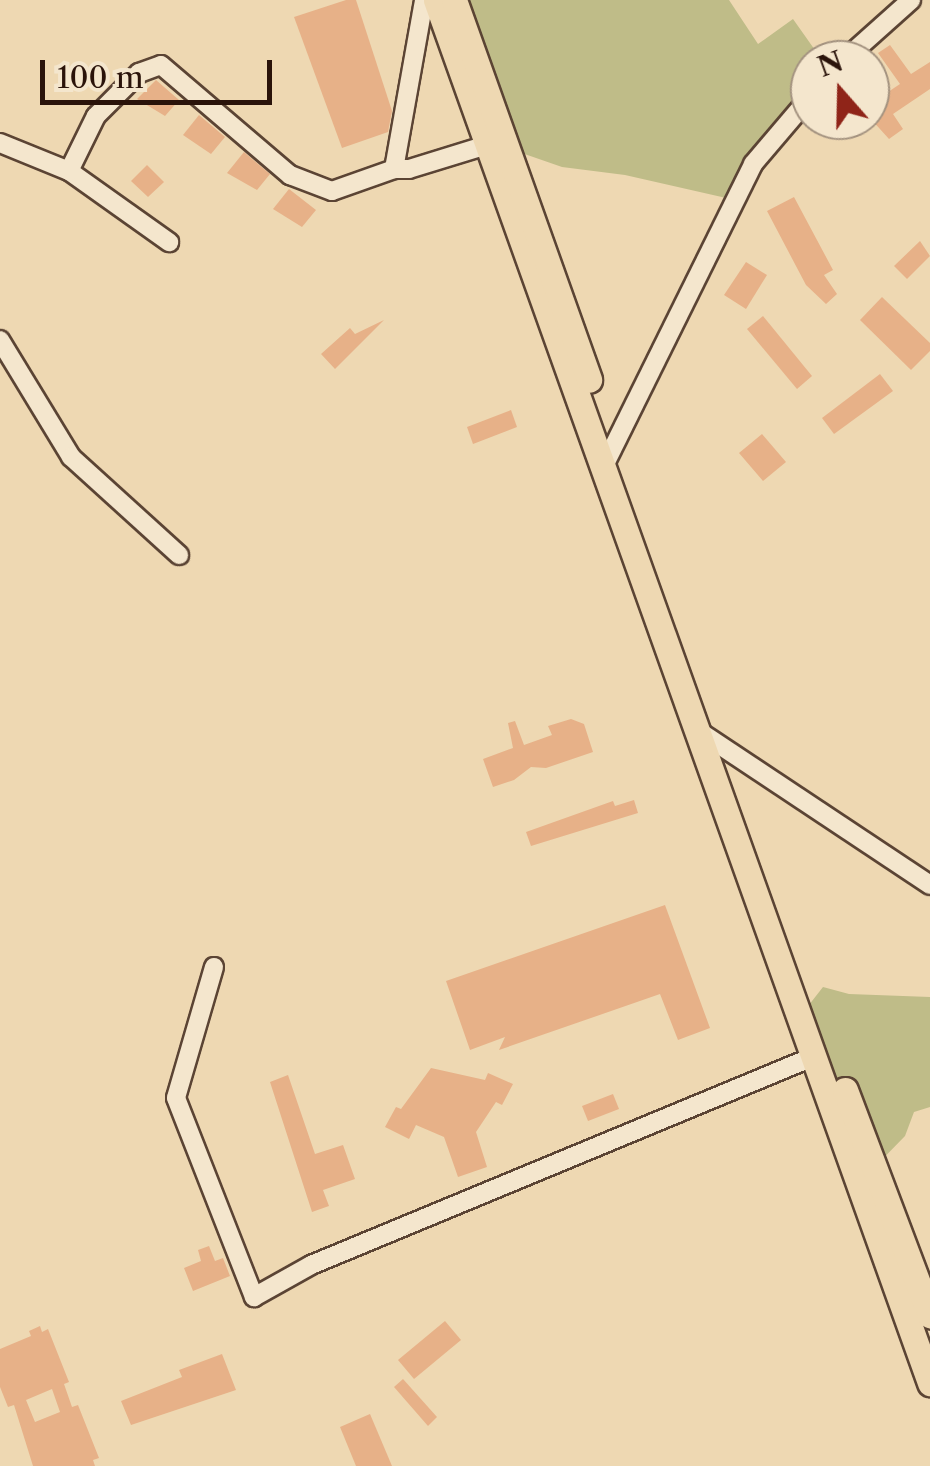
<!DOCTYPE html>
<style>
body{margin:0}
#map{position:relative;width:930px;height:1466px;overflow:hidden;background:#eed8b2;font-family:"Libre Caslon Text",serif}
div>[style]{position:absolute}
.green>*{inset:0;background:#bfbc88}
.building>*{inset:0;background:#e7b188}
.roads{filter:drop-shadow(2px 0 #5b4434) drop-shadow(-2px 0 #5b4434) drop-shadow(0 2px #5b4434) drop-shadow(0 -2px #5b4434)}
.minor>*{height:18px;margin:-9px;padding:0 9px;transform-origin:9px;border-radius:9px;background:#f4e6cd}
.primary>*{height:25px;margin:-12.5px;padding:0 12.5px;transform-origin:12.5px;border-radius:12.5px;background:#eed8b2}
span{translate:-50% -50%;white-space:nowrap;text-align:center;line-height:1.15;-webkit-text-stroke:8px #f4e6cd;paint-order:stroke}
.north{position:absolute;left:790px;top:40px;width:100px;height:100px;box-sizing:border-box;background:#f4e6cd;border:2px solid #a3927f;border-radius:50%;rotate:340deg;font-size:28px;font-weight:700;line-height:40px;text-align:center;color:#2a130a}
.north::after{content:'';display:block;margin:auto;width:35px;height:45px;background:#8f2418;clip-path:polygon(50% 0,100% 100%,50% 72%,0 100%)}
.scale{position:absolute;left:40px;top:60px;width:232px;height:45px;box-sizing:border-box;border:5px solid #2a130a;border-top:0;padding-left:12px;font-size:30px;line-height:35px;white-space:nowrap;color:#2a130a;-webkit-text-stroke:8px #f4e6cd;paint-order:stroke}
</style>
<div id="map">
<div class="green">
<div style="clip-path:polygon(442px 0,729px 0,758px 44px,793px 19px,822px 60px,810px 60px,810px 97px,735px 200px,625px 175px,562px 167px,493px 143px)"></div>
<div style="clip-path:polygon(823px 987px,849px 994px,930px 997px,930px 1107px,914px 1112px,905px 1136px,864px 1178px,805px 1010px)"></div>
</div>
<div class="building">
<div style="clip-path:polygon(346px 0,356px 0,392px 111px,388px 132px,342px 148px,294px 17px)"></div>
<div style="clip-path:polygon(890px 45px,911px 74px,930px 62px,930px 89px,893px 114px,903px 129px,889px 139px,870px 118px,870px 104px,900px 84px,878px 53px)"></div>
<div style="clip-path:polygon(156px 80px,179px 100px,165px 116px,137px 99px)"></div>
<div style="clip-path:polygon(199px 115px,225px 137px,211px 154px,183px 135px)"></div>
<div style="clip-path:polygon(244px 152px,270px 174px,257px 190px,227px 173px)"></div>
<div style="clip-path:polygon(147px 165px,164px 182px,148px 197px,131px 181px)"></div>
<div style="clip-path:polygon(289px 189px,316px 210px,302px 227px,273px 209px)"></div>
<div style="clip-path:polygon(794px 197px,833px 270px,824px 275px,837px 294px,826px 304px,806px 285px,767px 211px)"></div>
<div style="clip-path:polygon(920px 241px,930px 256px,907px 279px,894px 266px)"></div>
<div style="clip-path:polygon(746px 262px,767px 275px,746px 309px,724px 295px)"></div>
<div style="clip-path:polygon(882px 297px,930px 343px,930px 351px,911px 370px,860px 320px)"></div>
<div style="clip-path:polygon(763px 316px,812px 376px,797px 389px,747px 329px)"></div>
<div style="clip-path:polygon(384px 320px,335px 369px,321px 354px,350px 328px,355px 334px)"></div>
<div style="clip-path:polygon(880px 374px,893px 391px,834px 434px,822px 418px)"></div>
<div style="clip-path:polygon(511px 410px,517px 427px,473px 444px,467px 427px)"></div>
<div style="clip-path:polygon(762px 434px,786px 462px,763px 481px,739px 453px)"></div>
<div style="clip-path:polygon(571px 719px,584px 724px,593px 752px,546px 768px,531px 767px,514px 780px,493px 787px,483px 759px,513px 748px,508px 723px,515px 721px,524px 745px,552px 735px,548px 726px)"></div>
<div style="clip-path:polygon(634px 800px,638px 813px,531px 846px,526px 832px,613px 801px,615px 806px)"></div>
<div style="clip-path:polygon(665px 905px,710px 1028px,678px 1040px,660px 994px,499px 1050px,505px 1037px,470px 1050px,446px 981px)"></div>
<div style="clip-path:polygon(431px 1068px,485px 1080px,488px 1073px,513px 1084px,502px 1105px,496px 1102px,476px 1132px,487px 1167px,458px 1177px,444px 1137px,416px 1125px,409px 1139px,385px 1127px,396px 1107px,401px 1109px)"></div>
<div style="clip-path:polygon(288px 1075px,315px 1154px,343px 1145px,355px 1179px,323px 1190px,329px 1206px,312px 1212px,270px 1082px)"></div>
<div style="clip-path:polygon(613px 1094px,619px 1109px,588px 1121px,582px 1106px)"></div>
<div style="clip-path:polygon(209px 1246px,215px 1261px,223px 1258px,230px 1276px,193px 1291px,184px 1268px,201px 1261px,198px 1250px)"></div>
<div style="clip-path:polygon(445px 1321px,461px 1340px,414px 1379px,398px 1360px)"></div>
<div style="clip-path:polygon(evenodd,40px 1326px,42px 1332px,48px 1329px,69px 1382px,64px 1384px,72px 1407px,78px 1405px,99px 1458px,93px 1460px,95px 1466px,33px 1466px,14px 1405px,8px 1407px,0 1387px,0 1349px,31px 1336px,29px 1331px,40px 1326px,52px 1389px,60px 1412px,35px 1422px,26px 1400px,52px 1389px)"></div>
<div style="clip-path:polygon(222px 1354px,236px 1390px,131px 1425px,121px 1401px,182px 1377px,179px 1370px)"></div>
<div style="clip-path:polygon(403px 1379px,437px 1417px,428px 1426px,394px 1387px)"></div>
<div style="clip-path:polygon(370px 1414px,392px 1466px,356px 1466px,340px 1427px)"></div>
</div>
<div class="roads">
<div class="minor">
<div style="left:844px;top:60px;width:90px;rotate:-41.8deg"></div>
<div style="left:0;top:143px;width:74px;rotate:22.1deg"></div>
<div style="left:69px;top:171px;width:123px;rotate:35.4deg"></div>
<div style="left:394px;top:169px;width:172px;rotate:-79.9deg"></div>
<div style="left:69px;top:171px;width:61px;rotate:-63.9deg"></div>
<div style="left:96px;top:116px;width:61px;rotate:-45deg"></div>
<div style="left:139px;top:73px;width:23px;rotate:-20deg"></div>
<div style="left:161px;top:65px;width:170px;rotate:40.5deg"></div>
<div style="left:290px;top:175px;width:45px;rotate:20.9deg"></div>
<div style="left:332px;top:191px;width:66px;rotate:-19.5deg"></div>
<div style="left:394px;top:169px;width:15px"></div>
<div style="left:409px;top:169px;width:82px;rotate:-17.1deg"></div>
<div style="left:0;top:340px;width:137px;rotate:58.7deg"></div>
<div style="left:71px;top:457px;width:146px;rotate:42.2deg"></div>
<div style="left:603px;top:468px;width:339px;rotate:-63.7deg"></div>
<div style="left:753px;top:164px;width:88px;rotate:-49.6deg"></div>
<div style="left:697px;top:730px;width:280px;rotate:33.6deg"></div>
<div style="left:214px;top:967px;width:136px;rotate:106.2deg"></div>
<div style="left:176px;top:1098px;width:214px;rotate:68.6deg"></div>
<div style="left:254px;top:1297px;width:65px;rotate:-29.3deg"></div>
<div style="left:311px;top:1265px;width:546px;rotate:-22.52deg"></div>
</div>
<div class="primary">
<div style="left:436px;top:0;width:1469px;rotate:70.34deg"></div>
<div style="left:454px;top:0;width:403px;rotate:70.4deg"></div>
<div style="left:845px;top:1090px;width:241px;rotate:69.3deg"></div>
</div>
</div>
<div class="north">N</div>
<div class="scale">100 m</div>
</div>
